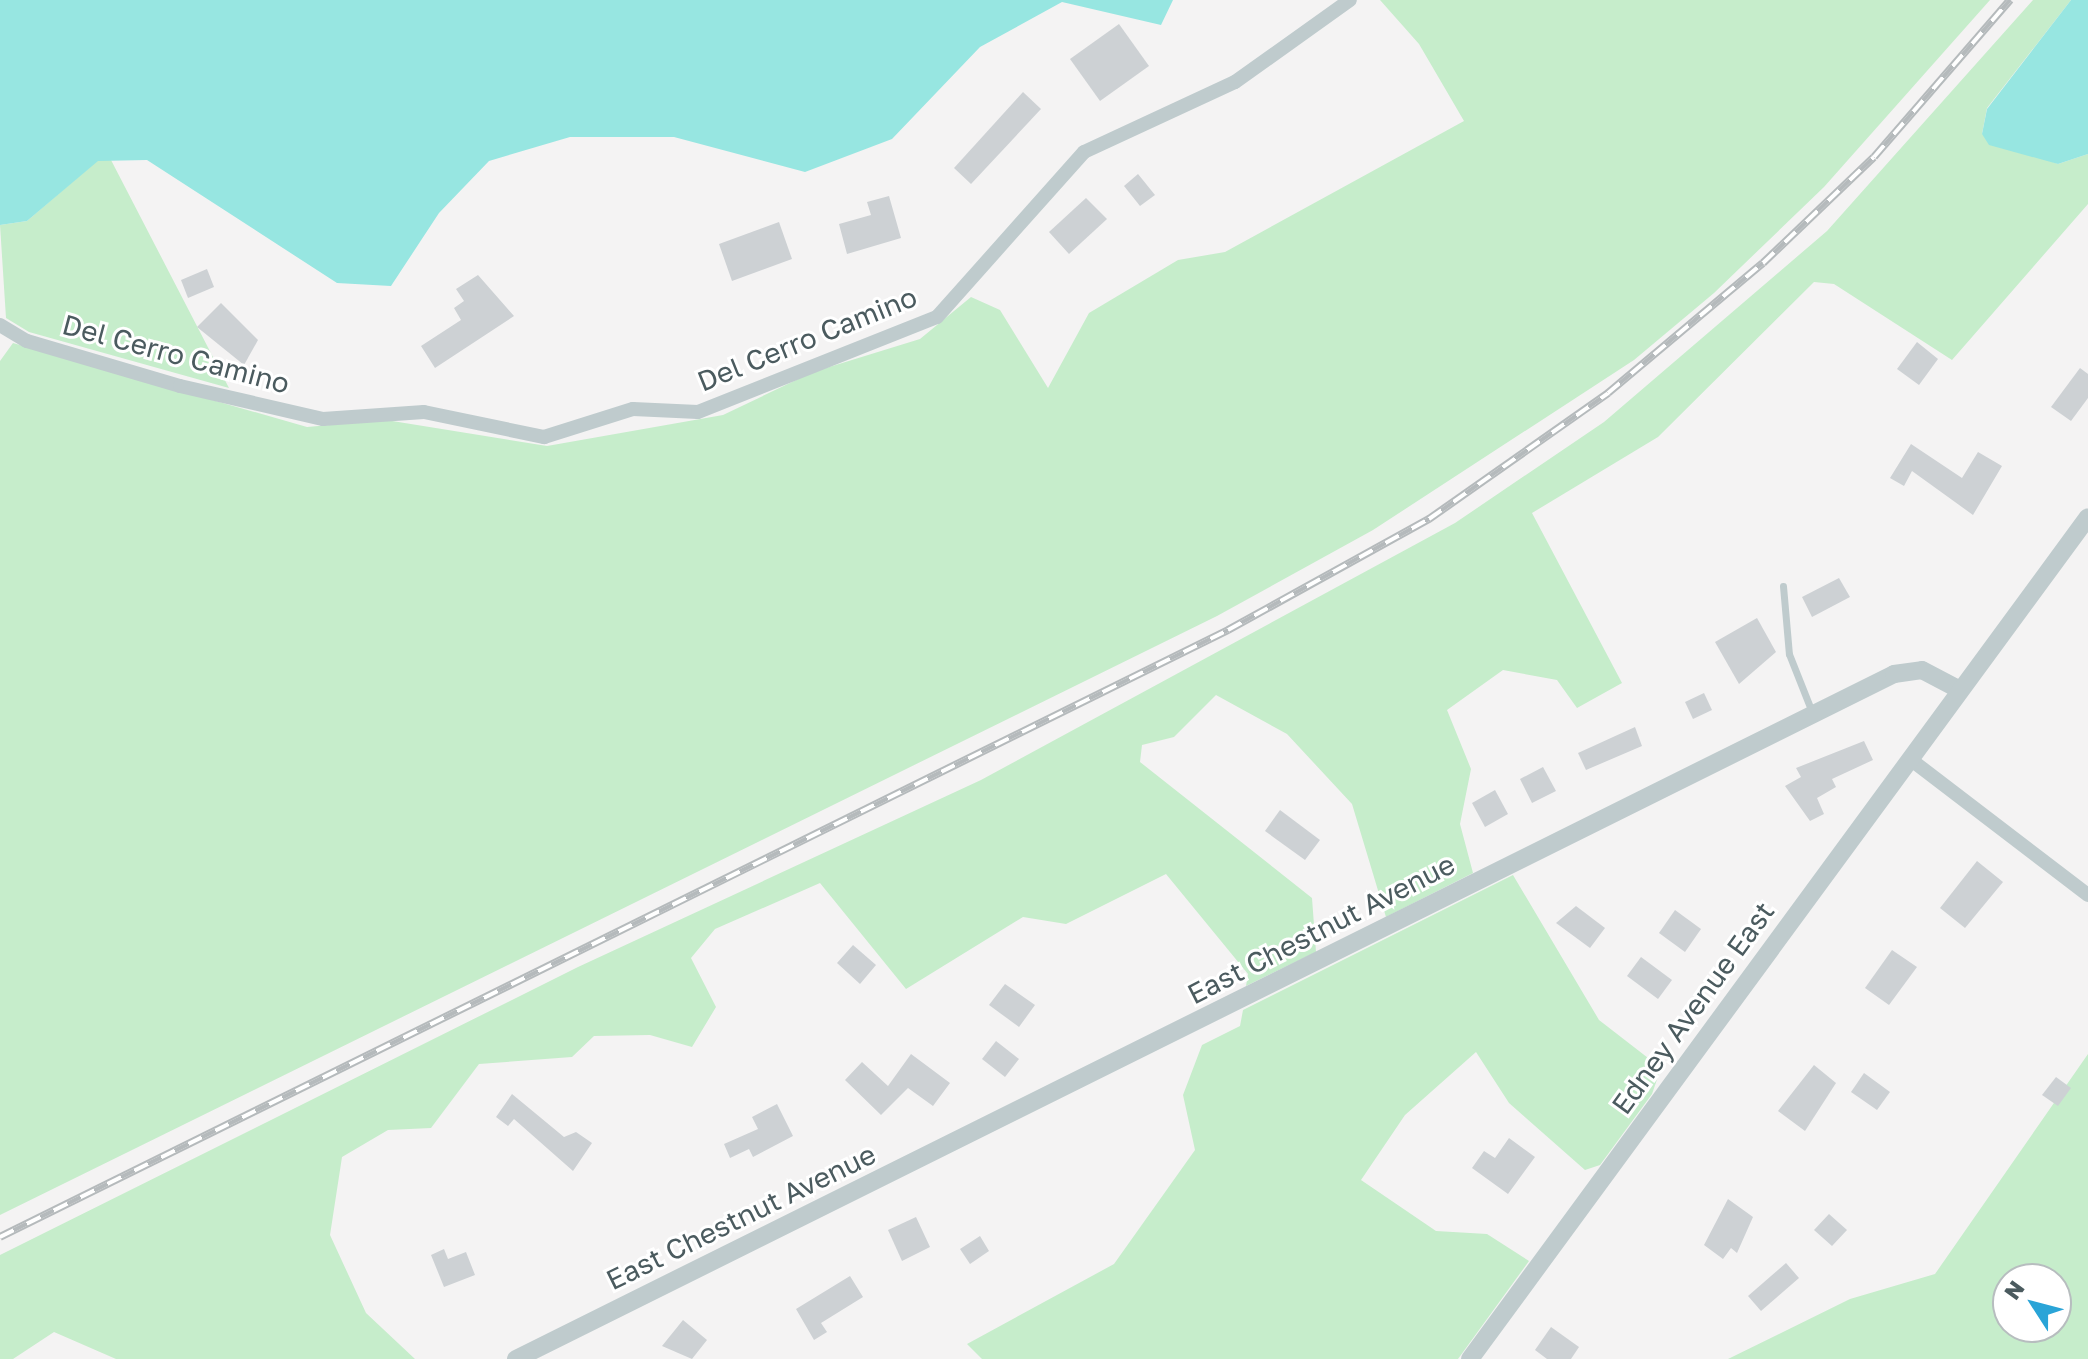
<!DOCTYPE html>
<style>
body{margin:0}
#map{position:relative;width:2088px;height:1359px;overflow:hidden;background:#f4f3f3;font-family:"Golos Text",sans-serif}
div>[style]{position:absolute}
.green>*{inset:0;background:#c6edcb}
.water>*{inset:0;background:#97e6e1}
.building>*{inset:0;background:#cdd1d4}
.service>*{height:7px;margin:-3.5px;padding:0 3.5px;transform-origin:3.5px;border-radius:3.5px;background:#bfcbcd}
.minor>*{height:14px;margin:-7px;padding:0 7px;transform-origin:7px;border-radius:7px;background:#bfcbcd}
.tertiary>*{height:18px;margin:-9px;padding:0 9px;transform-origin:9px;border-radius:9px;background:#bfcbcd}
.rail>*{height:8px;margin-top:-4px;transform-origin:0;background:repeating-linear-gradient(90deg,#fff 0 15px,#b5babc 0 30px);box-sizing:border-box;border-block:2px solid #b5babc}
span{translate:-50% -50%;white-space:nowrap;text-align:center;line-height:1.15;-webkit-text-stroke:6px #fff;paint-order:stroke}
.street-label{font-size:28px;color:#4b5b5f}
.north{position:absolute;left:1992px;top:1263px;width:80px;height:80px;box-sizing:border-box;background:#fff;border:2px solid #b7bdbf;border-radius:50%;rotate:306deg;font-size:22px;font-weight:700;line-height:32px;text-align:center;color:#4b5b5f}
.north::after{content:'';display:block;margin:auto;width:28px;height:36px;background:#2aa4d7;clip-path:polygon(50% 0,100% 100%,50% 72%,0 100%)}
</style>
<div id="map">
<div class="green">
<div style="clip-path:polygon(1380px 0,1990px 0,1824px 187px,1714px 293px,1634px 360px,1373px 530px,1217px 616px,0 1215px,0 361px,13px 343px,307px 427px,386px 420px,547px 446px,723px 415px,813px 372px,920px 339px,971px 297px,1000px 310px,1048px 388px,1089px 313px,1178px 260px,1225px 252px,1464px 121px,1419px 44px)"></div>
<div style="clip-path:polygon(2033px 0,2071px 0,1987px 108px,1982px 134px,2058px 164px,2088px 154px,2088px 204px,1952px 360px,1834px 284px,1814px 282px,1658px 437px,1532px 513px,1622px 683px,1577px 708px,1557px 680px,1503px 670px,1447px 710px,1471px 769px,1460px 824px,1473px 873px,1386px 917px,1352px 804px,1287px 734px,1216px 695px,1174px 737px,1142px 745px,1140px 762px,1312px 898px,1316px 952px,1246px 986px,1248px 974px,1166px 874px,1066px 924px,1023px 917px,906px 989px,820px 883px,715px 929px,691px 958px,716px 1007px,692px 1047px,650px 1035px,594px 1036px,572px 1057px,479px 1064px,431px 1128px,388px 1130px,342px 1157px,330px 1235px,366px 1313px,415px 1359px,116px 1359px,54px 1332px,13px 1359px,0 1359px,0 1255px,578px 967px,981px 780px,1455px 523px,1604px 422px,1827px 231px)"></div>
<div style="clip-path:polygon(98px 160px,111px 160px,229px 388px,29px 332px,6px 318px,0 225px,27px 221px)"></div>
<div style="clip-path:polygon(1513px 875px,1599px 1020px,1661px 1068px,1652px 1094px,1600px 1165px,1585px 1170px,1509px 1103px,1476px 1052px,1405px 1115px,1361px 1180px,1436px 1231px,1487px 1234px,1529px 1261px,1458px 1359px,982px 1359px,967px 1344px,1114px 1264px,1195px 1150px,1183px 1095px,1202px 1045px,1240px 1026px,1243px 1010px)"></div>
<div style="clip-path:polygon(evenodd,2088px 1054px,2088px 1359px,1728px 1359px,1850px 1299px,1935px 1274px,2088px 1054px,2008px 1279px,2056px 1279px,2056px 1327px,2008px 1327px,2008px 1279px)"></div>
</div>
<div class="water">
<div style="clip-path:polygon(0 0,1173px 0,1161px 25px,1062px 2px,980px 47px,892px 139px,805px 172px,674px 137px,570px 137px,489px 161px,439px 213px,391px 286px,337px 283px,147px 160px,98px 161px,27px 221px,0 225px)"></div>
<div style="clip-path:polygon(2071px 0,2088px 0,2088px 154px,2058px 164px,1989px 145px,1982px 134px,1987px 109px)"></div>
</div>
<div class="building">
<div style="clip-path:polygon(1119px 24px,1149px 66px,1100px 101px,1070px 59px)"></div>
<div style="clip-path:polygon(1023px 92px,1041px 109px,971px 184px,954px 168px)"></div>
<div style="clip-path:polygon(1138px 174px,1155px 195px,1140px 206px,1124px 186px)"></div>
<div style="clip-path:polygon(889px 196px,901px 238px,847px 254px,839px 224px,871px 215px,867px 202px)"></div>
<div style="clip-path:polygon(1086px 198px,1107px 219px,1069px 254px,1049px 232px)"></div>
<div style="clip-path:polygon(779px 222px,792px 259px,732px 281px,719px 244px)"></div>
<div style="clip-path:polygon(207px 269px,214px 287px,188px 298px,181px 280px)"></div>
<div style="clip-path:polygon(478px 275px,514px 316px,435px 368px,421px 346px,461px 320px,454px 308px,464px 301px,456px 289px)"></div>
<div style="clip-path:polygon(221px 303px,258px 340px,244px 365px,197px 327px)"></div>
<div style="clip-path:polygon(1917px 342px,1938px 359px,1919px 385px,1897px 369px)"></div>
<div style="clip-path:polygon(2080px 368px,2088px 374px,2088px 398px,2071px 421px,2051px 407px)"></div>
<div style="clip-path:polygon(1911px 444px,1962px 478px,1978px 452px,2002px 466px,1973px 515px,1912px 471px,1904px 486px,1890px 478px)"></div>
<div style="clip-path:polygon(1839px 578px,1850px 597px,1812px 617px,1802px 597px)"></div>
<div style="clip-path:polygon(1757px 618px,1776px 652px,1739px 684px,1715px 642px)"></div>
<div style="clip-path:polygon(1704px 693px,1712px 710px,1693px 719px,1685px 702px)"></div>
<div style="clip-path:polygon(1635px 727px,1642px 746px,1586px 770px,1578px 753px)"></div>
<div style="clip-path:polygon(1864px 741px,1873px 760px,1832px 779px,1836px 787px,1817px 798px,1824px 814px,1810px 821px,1785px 786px,1801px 777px,1796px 768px)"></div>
<div style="clip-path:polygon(1543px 767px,1556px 791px,1532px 803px,1520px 779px)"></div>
<div style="clip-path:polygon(1495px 790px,1508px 814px,1485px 827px,1472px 803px)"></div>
<div style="clip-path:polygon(1280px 810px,1320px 840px,1305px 860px,1265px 831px)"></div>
<div style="clip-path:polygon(1977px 861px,2003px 882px,1965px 928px,1940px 908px)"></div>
<div style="clip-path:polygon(1576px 906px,1605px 928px,1590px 948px,1556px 923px)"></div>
<div style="clip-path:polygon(1675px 910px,1701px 929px,1685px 952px,1659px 933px)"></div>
<div style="clip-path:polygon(853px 945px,876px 965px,860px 984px,837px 963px)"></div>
<div style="clip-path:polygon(1892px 950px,1917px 967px,1889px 1005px,1865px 988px)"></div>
<div style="clip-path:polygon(1641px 957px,1672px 980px,1658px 999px,1627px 976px)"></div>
<div style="clip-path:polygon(1005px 984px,1035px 1005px,1019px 1027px,989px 1005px)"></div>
<div style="clip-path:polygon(996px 1041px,1019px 1059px,1005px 1077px,982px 1059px)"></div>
<div style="clip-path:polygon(911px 1054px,950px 1083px,933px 1106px,908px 1088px,881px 1115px,845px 1080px,862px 1062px,888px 1086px)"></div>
<div style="clip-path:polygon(1814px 1065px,1836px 1083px,1805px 1131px,1778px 1111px)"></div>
<div style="clip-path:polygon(1864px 1073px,1890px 1092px,1877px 1110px,1851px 1092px)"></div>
<div style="clip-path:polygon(2056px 1077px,2071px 1088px,2058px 1106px,2042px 1095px)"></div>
<div style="clip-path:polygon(512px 1094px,564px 1137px,576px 1132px,592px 1143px,573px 1171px,514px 1119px,508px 1126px,496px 1117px)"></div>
<div style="clip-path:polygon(777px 1104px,793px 1136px,753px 1157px,749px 1149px,730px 1158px,724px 1144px,758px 1129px,752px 1117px)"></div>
<div style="clip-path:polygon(1509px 1138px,1535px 1157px,1508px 1194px,1472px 1168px,1484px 1151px,1495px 1158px)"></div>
<div style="clip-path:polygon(1728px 1199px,1753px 1217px,1737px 1253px,1731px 1248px,1723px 1259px,1704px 1245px)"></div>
<div style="clip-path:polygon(1829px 1214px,1847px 1230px,1832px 1246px,1814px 1230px)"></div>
<div style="clip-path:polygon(916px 1217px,930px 1247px,902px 1261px,888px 1230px)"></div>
<div style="clip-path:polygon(980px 1236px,989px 1251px,970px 1264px,960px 1249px)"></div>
<div style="clip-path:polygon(444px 1249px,448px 1259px,466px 1252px,475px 1275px,444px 1287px,431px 1255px)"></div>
<div style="clip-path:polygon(1786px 1263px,1799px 1278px,1761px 1311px,1748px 1296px)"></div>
<div style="clip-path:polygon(850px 1276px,863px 1297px,821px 1323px,827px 1332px,814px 1340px,796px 1309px)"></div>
<div style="clip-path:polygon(683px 1320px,707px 1340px,692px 1359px,662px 1346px)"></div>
<div style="clip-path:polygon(1551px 1327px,1579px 1347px,1571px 1359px,1547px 1359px,1535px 1350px)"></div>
</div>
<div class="service">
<div style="left:1783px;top:586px;width:68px;rotate:85deg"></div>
<div style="left:1789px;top:654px;width:62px;rotate:68.4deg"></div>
</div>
<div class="minor">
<div style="left:0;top:325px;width:31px;rotate:31deg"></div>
<div style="left:27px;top:341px;width:159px;rotate:16.4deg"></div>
<div style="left:180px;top:386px;width:147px;rotate:13deg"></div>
<div style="left:323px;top:419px;width:101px;rotate:-4deg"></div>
<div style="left:424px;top:412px;width:123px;rotate:11.8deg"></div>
<div style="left:544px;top:437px;width:93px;rotate:-17.5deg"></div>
<div style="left:633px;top:409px;width:65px;rotate:2.6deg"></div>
<div style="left:698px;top:412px;width:257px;rotate:-21.7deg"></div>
<div style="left:937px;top:317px;width:221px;rotate:-48.3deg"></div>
<div style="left:1084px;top:152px;width:166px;rotate:-24.9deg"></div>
<div style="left:1235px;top:82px;width:141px;rotate:-35.5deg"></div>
<div style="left:1910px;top:759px;width:224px;rotate:37.4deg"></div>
</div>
<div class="tertiary">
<div style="left:516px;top:1359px;width:1539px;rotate:-26.43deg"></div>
<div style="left:1894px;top:674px;width:28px;rotate:-8deg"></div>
<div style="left:1922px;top:670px;width:43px;rotate:27.8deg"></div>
<div style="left:1470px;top:1359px;width:1044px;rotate:-53.72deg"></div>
</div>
<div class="rail">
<div style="left:0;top:1237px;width:1370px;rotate:-26.3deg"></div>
<div style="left:1228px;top:630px;width:230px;rotate:-28.9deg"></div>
<div style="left:1429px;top:519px;width:219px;rotate:-35.1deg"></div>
<div style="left:1608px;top:393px;width:202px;rotate:-40deg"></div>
<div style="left:1763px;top:263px;width:153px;rotate:-43.7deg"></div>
<div style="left:1874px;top:157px;width:208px;rotate:-49.1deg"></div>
</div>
<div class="street-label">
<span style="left:807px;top:339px;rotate:-22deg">Del Cerro Camino</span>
<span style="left:176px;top:354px;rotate:15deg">Del Cerro Camino</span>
<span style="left:1321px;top:929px;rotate:-27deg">East Chestnut Avenue</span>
<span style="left:1693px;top:1008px;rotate:-54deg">Edney Avenue East</span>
<span style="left:741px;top:1217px;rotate:-26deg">East Chestnut Avenue</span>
</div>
<div class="north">N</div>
</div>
